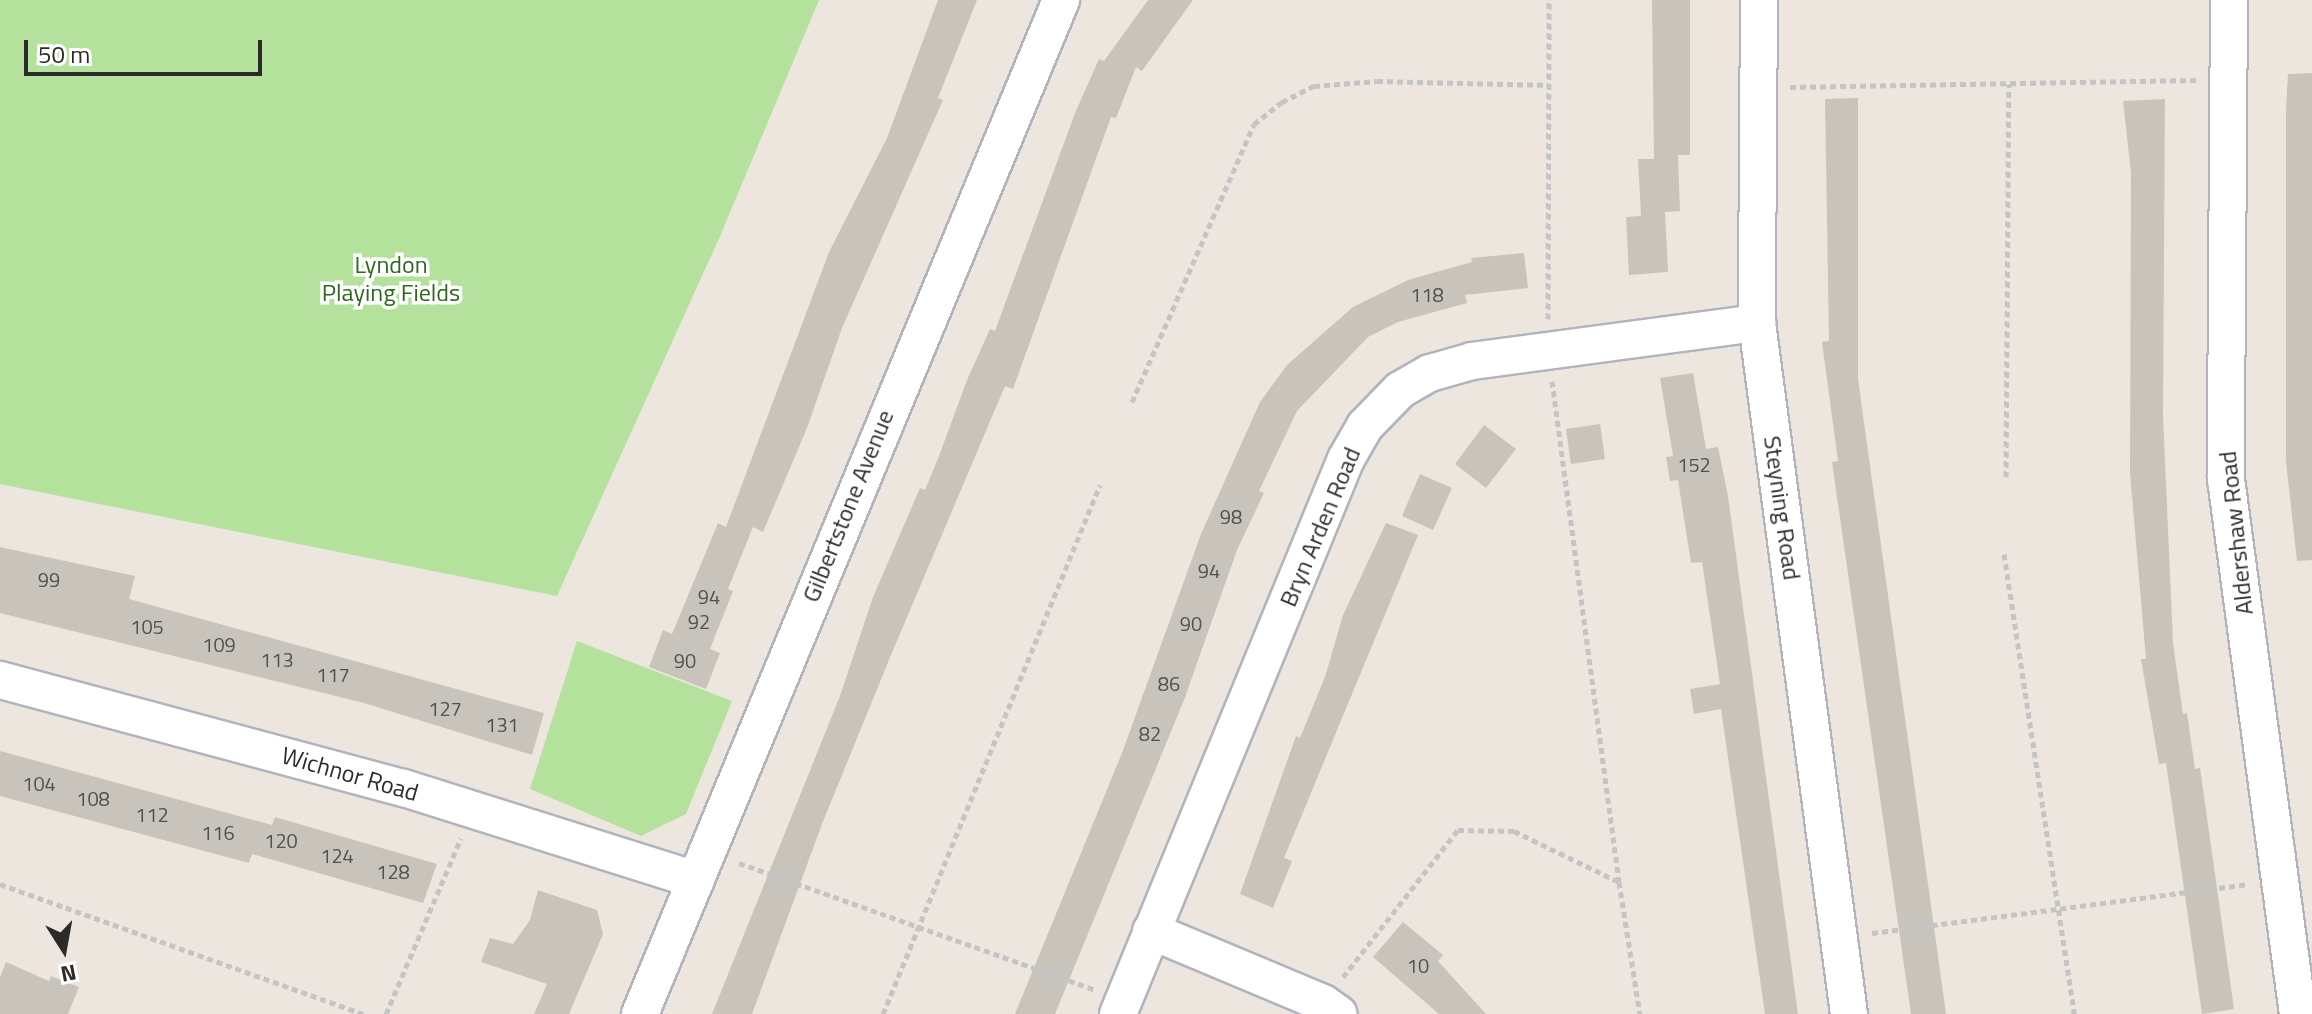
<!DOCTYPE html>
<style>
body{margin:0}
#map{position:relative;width:2312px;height:1014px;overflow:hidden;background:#ece6de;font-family:"Titillium Web",sans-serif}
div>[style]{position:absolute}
.green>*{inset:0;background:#b4e19c}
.building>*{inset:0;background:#c8c4bc}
.path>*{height:5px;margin-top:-2.5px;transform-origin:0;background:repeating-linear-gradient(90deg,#c4c4c4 0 6px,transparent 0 10px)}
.roads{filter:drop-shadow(2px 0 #b1b4be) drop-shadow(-2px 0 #b1b4be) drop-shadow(0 2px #b1b4be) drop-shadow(0 -2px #b1b4be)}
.street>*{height:36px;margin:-18px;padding:0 18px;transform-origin:18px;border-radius:18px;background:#fff}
span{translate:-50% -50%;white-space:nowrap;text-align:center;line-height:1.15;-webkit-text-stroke:7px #fff;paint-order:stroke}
.number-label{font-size:20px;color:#52514f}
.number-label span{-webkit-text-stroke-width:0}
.park-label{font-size:24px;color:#2d671d}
.street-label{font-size:24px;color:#2b2b2b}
.north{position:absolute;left:24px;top:910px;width:80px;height:80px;-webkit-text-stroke:6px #fff;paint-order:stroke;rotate:169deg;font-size:22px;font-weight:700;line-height:32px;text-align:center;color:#2b2b2b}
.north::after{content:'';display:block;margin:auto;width:28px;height:36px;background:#2b2b2b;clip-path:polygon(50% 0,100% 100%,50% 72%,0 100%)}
.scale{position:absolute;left:24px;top:40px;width:238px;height:36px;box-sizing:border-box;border:4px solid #2b2b2b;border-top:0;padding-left:10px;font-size:24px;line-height:28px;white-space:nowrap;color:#2b2b2b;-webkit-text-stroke:6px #fff;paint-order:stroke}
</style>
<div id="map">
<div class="green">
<div style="clip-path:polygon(0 0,819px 0,721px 234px,557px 596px,0 484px)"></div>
<div style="clip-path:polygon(577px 641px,732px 701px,686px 814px,641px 836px,530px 789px)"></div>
</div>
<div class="building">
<div style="clip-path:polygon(938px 0,977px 0,938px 98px,943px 100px,842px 328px,807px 428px,763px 532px,753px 527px,728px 589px,733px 591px,710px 649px,720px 653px,706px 689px,649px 667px,663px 630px,672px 634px,718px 523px,726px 527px,829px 252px,887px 138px)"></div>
<div style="clip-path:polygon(1148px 0,1193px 0,1142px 71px,1136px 67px,1116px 118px,1111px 117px,1013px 389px,1005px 386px,891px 655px,822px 824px,752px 1014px,712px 1014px,840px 696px,873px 597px,920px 488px,925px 490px,939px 456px,967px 380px,990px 329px,995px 331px,1075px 113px,1099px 59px,1104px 61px)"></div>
<div style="clip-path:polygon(1652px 0,1690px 0,1690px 155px,1678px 155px,1680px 211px,1665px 212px,1668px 272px,1629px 275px,1626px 217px,1641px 216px,1638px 159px,1654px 159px)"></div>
<div style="clip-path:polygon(2312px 73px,2312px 560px,2297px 561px,2286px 461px,2286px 109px,2288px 74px)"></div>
<div style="clip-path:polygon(1858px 98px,1858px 379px,1946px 1014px,1911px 1014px,1832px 462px,1838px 461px,1822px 342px,1829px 341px,1825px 99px)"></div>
<div style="clip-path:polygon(2165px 99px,2163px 415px,2173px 643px,2183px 714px,2187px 713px,2195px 769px,2200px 768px,2234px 1009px,2202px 1014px,2166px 763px,2159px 764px,2141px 659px,2146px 659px,2130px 473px,2131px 173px,2123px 101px)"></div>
<div style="clip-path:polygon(1524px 253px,1528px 288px,1465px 295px,1467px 303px,1398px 322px,1368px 337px,1297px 411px,1259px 491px,1264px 493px,1237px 550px,1184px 700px,1055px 1014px,1015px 1014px,1122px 753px,1201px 534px,1260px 402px,1287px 365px,1353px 307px,1408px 280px,1472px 262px,1471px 258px)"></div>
<div style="clip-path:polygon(1693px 373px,1706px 449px,1718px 447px,1728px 496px,1798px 1014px,1765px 1014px,1721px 709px,1694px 714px,1690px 689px,1720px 684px,1702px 562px,1691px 563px,1678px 480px,1670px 481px,1666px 457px,1673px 456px,1660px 378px)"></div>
<div style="clip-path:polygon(1600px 424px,1605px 459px,1571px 464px,1566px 429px)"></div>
<div style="clip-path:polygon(1484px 425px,1516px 449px,1486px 488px,1455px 464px)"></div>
<div style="clip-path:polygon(1420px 474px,1452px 488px,1433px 530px,1402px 516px)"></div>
<div style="clip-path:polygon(1386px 523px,1418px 535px,1284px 858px,1292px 861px,1273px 908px,1240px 894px,1296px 736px,1300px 738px,1325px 677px,1343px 615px)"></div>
<div style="clip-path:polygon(0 547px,135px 576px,129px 599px,544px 713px,532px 755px,364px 703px,0 613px)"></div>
<div style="clip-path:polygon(0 751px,272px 825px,275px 817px,437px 864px,423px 903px,252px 854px,249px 863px,0 796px)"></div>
<div style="clip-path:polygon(538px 890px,597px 910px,603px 934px,569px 1014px,534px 1014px,547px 984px,481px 962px,490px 938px,513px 944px,530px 920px)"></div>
<div style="clip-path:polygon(1403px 922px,1443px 955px,1438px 961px,1486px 1014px,1439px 1014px,1373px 957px)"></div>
<div style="clip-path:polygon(6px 962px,49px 981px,51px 976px,79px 987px,68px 1014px,0 1014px,0 977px)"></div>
</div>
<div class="path">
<div style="left:1790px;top:87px;width:406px;rotate:-1deg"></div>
<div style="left:1548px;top:319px;width:319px;rotate:-89.8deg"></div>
<div style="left:1552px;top:381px;width:505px;rotate:82.38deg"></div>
<div style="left:1132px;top:402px;width:304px;rotate:-66.3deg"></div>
<div style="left:1254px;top:124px;width:36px;rotate:-38deg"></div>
<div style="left:1282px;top:102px;width:36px;rotate:-27deg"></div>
<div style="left:1314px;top:86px;width:63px;rotate:-4.5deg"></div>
<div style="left:1377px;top:81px;width:171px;rotate:1.3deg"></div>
<div style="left:2006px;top:477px;width:393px;rotate:-89.6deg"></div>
<div style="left:2004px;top:554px;width:465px;rotate:81.3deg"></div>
<div style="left:739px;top:863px;width:379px;rotate:19.6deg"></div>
<div style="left:0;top:884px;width:387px;rotate:19.7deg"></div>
<div style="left:1872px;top:933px;width:378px;rotate:-7.4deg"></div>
<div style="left:1343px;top:977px;width:187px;rotate:-52deg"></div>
<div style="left:1458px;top:830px;width:56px;rotate:1deg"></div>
<div style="left:1514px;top:831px;width:117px;rotate:25.9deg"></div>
<div style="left:1619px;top:882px;width:134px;rotate:81deg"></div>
<div style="left:386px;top:1014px;width:191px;rotate:-66.9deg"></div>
<div style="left:883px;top:1014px;width:572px;rotate:-67.7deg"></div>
</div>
<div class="roads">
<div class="street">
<div style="left:1759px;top:0;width:323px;rotate:90.4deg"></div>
<div style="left:1757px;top:323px;width:697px;rotate:82.42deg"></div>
<div style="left:2229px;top:0;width:479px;rotate:90.4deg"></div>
<div style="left:2226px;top:479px;width:540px;rotate:82.34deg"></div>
<div style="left:0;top:680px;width:418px;rotate:15deg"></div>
<div style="left:404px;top:788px;width:306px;rotate:17.5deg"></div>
<div style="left:1151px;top:931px;width:186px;rotate:22.7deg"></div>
<div style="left:1323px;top:1003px;width:19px;rotate:35deg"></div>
<div style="left:640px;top:1014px;width:1098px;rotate:-67.45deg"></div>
<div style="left:1118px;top:1014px;width:600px;rotate:-67.67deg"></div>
<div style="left:1346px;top:459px;width:38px;rotate:-60deg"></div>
<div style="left:1365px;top:426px;width:50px;rotate:-45.8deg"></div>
<div style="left:1400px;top:390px;width:34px;rotate:-30deg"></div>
<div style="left:1430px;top:373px;width:44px;rotate:-15.9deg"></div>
<div style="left:1472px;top:361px;width:288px;rotate:-7.6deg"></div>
</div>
</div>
<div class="number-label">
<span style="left:1427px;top:294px">118</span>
<span style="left:1694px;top:464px">152</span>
<span style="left:1231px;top:516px">98</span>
<span style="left:1209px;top:570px">94</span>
<span style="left:49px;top:579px">99</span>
<span style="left:709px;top:596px">94</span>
<span style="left:699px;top:621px">92</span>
<span style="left:1191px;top:623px">90</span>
<span style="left:147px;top:626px">105</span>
<span style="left:219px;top:644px">109</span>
<span style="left:277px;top:659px">113</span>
<span style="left:685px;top:660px">90</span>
<span style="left:333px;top:674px">117</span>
<span style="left:1169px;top:683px">86</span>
<span style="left:445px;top:708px">127</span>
<span style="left:502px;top:724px">131</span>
<span style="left:1150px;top:733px">82</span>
<span style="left:39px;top:783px">104</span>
<span style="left:93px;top:798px">108</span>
<span style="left:152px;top:814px">112</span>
<span style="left:218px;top:832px">116</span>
<span style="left:281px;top:840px">120</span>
<span style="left:337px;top:855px">124</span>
<span style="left:393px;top:871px">128</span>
<span style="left:1418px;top:965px">10</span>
</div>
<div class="park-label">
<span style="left:391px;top:279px">Lyndon<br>Playing Fields</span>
</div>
<div class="street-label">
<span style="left:848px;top:506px;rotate:-68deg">Gilbertstone Avenue</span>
<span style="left:1782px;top:508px;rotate:82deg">Steyning Road</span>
<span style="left:1320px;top:527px;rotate:-67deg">Bryn Arden Road</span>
<span style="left:2236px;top:533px;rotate:-96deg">Aldershaw Road</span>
<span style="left:350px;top:774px;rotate:16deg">Wichnor Road</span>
</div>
<div class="north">N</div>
<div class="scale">50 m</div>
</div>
